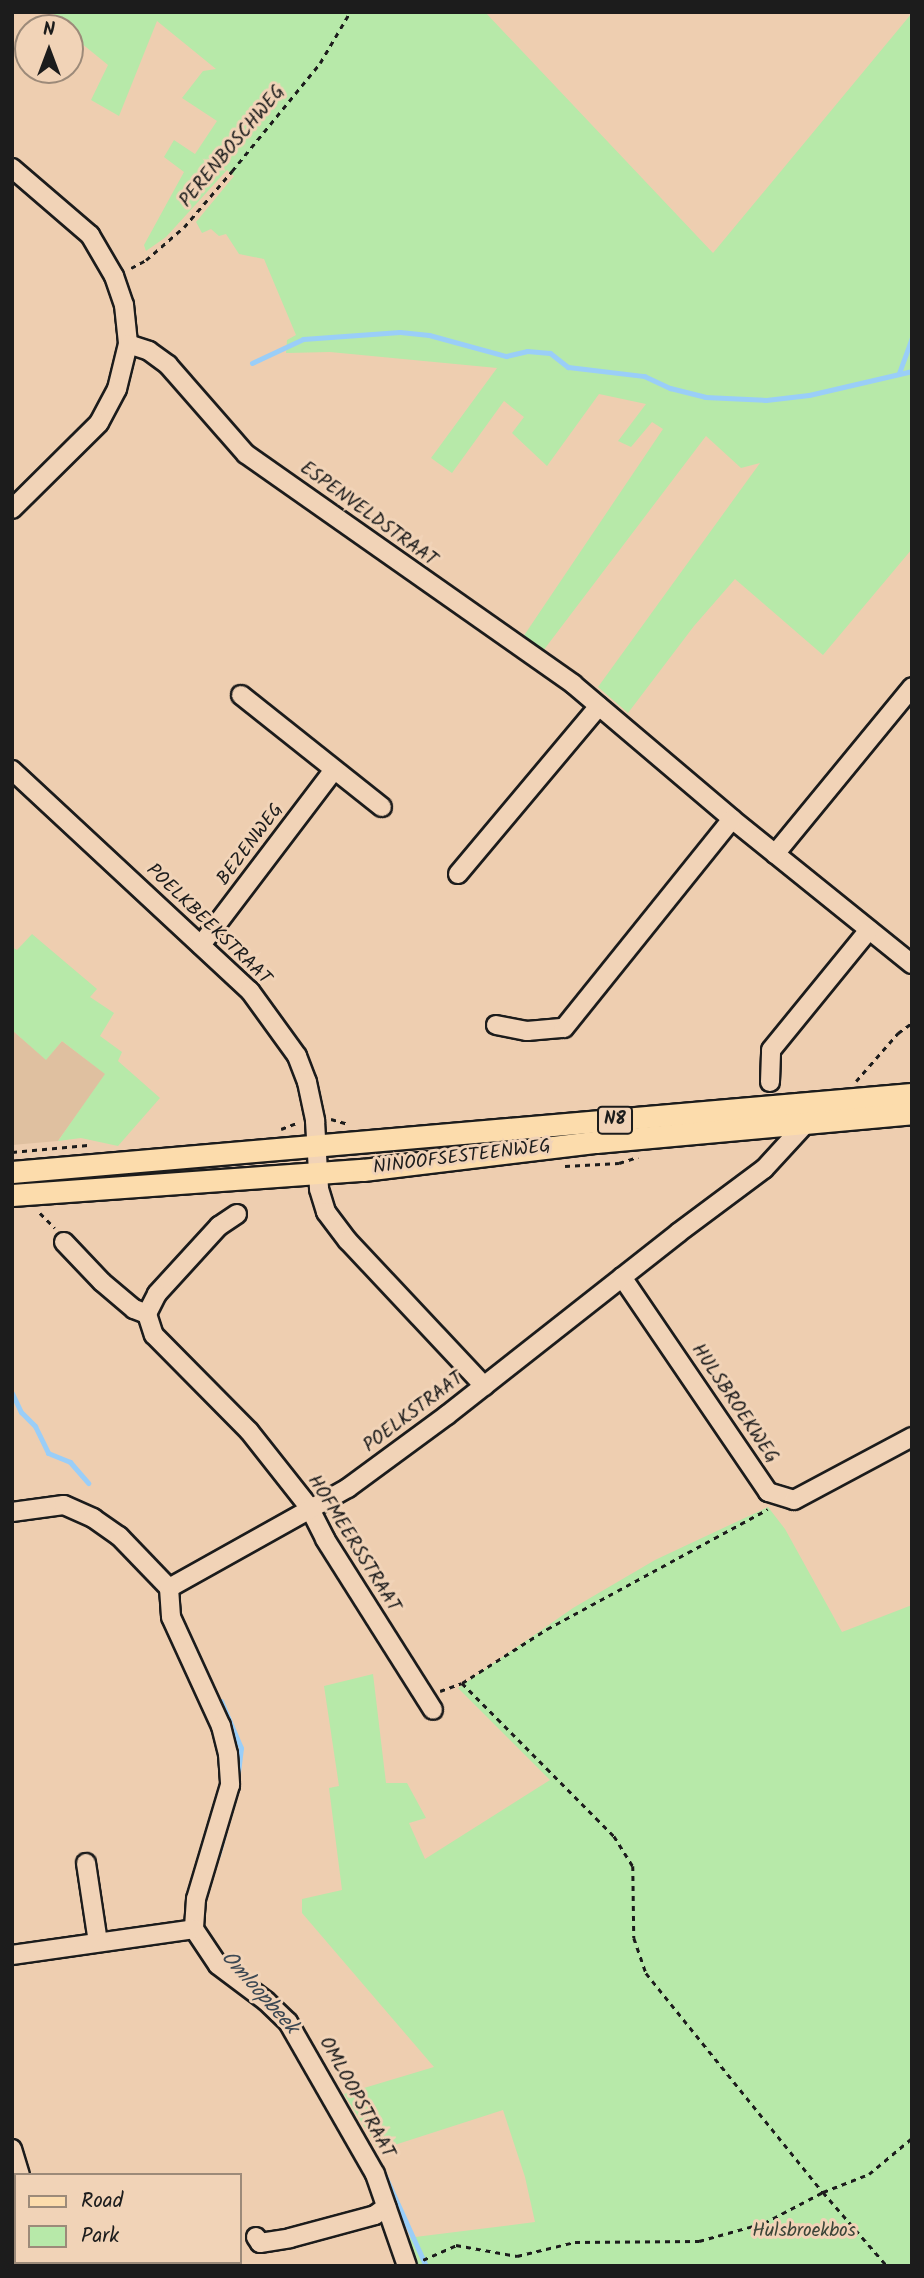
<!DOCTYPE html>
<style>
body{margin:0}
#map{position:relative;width:924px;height:2278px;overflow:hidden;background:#eeceb0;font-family:Kalam,sans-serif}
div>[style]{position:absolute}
.built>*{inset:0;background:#dfc0a0}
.green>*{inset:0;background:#b7e9a9}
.stream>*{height:5px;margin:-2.5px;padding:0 2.5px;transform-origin:2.5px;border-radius:2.5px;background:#9acef8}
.path>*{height:2.5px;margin-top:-1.25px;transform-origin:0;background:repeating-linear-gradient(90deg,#1c1c1c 0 5px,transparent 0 10px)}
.roads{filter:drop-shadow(2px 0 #1c1c1c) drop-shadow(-2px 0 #1c1c1c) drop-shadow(0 2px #1c1c1c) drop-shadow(0 -2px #1c1c1c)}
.minor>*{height:18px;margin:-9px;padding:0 9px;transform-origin:9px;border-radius:9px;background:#f1d3b7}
.major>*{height:21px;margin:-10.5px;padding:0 10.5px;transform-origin:10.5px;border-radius:10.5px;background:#fcdcac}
span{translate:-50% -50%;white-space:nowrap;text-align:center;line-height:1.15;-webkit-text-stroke:6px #f1d3b7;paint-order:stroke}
.shield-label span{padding:2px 5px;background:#f1d3b7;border:2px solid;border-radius:5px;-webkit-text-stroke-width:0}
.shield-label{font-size:18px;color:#1c1c1c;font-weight:700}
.street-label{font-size:19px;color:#1c1c1c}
.park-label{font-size:19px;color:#3b4538}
.water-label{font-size:21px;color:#3c4853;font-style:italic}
.frame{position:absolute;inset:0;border:14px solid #1c1c1c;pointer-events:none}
.legend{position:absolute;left:14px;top:2173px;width:228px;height:91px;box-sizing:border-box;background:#f1d3b7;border:2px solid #9c8a79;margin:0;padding:9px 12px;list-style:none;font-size:21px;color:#1c1c1c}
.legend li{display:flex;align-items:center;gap:14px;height:35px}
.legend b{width:35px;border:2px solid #9c8a79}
.north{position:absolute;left:14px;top:14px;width:70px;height:70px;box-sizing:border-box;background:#f1d3b7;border:2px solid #9c8a79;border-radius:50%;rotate:0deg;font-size:19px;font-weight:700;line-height:28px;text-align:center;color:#1c1c1c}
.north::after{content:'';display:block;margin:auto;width:24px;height:32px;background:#1c1c1c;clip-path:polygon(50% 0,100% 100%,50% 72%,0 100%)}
</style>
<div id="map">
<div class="built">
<div style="clip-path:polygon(12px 1030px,46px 1059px,62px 1041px,106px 1074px,58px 1141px,12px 1145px)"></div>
</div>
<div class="green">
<div style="clip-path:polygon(56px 12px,485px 12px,713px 253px,912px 13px,912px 549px,823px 655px,735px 579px,694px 626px,628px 713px,598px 687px,760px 463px,741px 468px,706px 436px,543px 651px,523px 637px,663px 429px,652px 422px,631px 447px,618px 441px,646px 404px,599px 394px,547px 466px,512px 433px,524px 417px,504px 401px,452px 473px,431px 458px,497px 368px,330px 352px,286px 353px,287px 340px,296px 335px,264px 259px,239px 254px,226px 234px,219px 236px,211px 229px,202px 233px,196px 222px,234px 176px,227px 170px,166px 237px,146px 251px,144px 245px,184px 172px,164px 157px,174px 140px,195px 154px,217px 121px,182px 98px,203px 71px,216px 69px,157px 21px,119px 116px,91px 100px,108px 65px,70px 34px,70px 28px,63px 28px,51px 18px)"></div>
<div style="clip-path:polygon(32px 934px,97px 989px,90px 997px,114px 1013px,100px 1036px,122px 1052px,118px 1061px,160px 1098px,118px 1146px,81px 1138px,58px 1141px,105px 1074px,62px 1041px,46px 1060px,12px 1030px,12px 947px,17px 950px)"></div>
<div style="clip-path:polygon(768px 1507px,785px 1529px,842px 1632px,912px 1605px,912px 2266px,416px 2266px,407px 2238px,535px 2222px,525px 2177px,503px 2110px,379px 2150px,344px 2094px,434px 2067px,302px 1913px,302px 1899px,342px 1890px,329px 1788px,339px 1786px,324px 1686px,373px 1674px,386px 1783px,407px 1783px,426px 1818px,409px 1823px,425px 1859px,550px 1780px,458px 1688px,573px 1608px,655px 1560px)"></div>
</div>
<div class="stream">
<div style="left:252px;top:363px;width:56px;rotate:-25.2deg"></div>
<div style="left:303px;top:339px;width:97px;rotate:-4.1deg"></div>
<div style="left:400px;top:332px;width:29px;rotate:6deg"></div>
<div style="left:429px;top:335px;width:80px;rotate:15.3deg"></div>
<div style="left:506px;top:356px;width:22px;rotate:-13deg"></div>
<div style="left:527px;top:351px;width:23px;rotate:5deg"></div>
<div style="left:550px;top:353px;width:23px;rotate:38deg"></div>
<div style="left:568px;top:367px;width:77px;rotate:6.8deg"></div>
<div style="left:644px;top:376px;width:29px;rotate:25deg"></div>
<div style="left:670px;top:388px;width:36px;rotate:14deg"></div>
<div style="left:705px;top:397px;width:61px;rotate:2.8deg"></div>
<div style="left:766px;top:400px;width:43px;rotate:-6.6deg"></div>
<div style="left:809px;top:395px;width:106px;rotate:-13.1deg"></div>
<div style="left:899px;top:373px;width:38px;rotate:-70deg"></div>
<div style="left:12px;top:1393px;width:21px;rotate:65deg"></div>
<div style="left:21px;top:1412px;width:20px;rotate:45deg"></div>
<div style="left:35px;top:1426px;width:30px;rotate:64deg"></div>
<div style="left:48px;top:1453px;width:24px;rotate:22deg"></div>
<div style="left:70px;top:1462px;width:28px;rotate:49deg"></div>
<div style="left:221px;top:1701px;width:51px;rotate:66.9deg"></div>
<div style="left:241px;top:1748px;width:32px;rotate:97deg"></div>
<div style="left:218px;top:1855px;width:22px;rotate:-74deg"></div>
<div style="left:349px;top:2113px;width:63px;rotate:59.3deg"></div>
<div style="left:381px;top:2167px;width:109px;rotate:65.6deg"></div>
</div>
<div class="path">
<div style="left:131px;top:268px;width:17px;rotate:-28deg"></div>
<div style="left:146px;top:260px;width:50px;rotate:-41deg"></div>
<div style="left:184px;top:227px;width:74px;rotate:-49.4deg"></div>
<div style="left:232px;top:171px;width:139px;rotate:-50.8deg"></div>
<div style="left:320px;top:63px;width:59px;rotate:-59.5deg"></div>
<div style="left:856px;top:1081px;width:64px;rotate:-48.8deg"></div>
<div style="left:898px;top:1033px;width:17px;rotate:-36deg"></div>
<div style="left:331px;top:1119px;width:18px;rotate:16deg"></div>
<div style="left:281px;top:1129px;width:17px;rotate:-21deg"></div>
<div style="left:12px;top:1152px;width:76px;rotate:-5.3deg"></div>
<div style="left:565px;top:1166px;width:54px;rotate:-3.2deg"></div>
<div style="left:619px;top:1163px;width:20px;rotate:-18deg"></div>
<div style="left:40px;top:1213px;width:21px;rotate:45deg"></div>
<div style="left:462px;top:1683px;width:101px;rotate:-32.4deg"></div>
<div style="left:547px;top:1629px;width:251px;rotate:-28.5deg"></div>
<div style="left:440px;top:1691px;width:23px;rotate:-20deg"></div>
<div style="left:462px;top:1683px;width:216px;rotate:45.2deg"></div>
<div style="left:614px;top:1836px;width:36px;rotate:58deg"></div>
<div style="left:633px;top:1866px;width:72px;rotate:89.2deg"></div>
<div style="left:634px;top:1938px;width:37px;rotate:71deg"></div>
<div style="left:646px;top:1973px;width:282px;rotate:51.1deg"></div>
<div style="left:823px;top:2192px;width:98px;rotate:49.1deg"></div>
<div style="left:423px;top:2260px;width:36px;rotate:-24deg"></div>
<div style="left:456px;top:2245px;width:62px;rotate:10.2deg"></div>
<div style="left:517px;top:2256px;width:60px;rotate:-13.6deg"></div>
<div style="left:575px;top:2242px;width:124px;rotate:-0.5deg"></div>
<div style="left:699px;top:2241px;width:67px;rotate:-15.5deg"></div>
<div style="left:764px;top:2223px;width:67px;rotate:-27.7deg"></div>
<div style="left:823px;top:2192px;width:49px;rotate:-21.4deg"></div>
<div style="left:869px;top:2174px;width:56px;rotate:-39.9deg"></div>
</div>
<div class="roads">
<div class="minor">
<div style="left:12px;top:168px;width:103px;rotate:40.7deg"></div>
<div style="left:90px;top:235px;width:48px;rotate:59.7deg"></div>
<div style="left:114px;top:276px;width:31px;rotate:71deg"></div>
<div style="left:124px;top:305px;width:39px;rotate:84deg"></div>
<div style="left:128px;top:344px;width:46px;rotate:103.7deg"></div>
<div style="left:117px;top:389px;width:38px;rotate:118deg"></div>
<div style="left:99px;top:423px;width:122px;rotate:135.3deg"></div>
<div style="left:128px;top:344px;width:22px;rotate:18deg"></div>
<div style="left:149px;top:351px;width:24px;rotate:36deg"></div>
<div style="left:168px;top:365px;width:118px;rotate:48.8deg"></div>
<div style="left:246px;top:454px;width:400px;rotate:35.1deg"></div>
<div style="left:573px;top:684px;width:209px;rotate:40.3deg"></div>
<div style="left:732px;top:819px;width:231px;rotate:38.9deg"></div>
<div style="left:241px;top:695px;width:180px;rotate:38.5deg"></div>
<div style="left:12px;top:770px;width:325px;rotate:42.9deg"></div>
<div style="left:250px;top:991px;width:80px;rotate:54.1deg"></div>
<div style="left:297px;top:1056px;width:28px;rotate:69deg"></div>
<div style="left:307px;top:1082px;width:40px;rotate:78deg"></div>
<div style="left:315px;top:1121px;width:68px;rotate:86.6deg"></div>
<div style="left:319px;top:1189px;width:24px;rotate:73deg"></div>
<div style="left:326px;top:1212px;width:36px;rotate:53deg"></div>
<div style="left:348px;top:1241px;width:199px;rotate:46.8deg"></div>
<div style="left:775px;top:854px;width:216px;rotate:-50.6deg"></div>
<div style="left:458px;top:874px;width:219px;rotate:-50deg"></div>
<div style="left:201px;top:945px;width:220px;rotate:-52.8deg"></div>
<div style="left:496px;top:1025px;width:32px;rotate:11deg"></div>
<div style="left:527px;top:1031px;width:37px;rotate:-5deg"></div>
<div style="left:564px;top:1028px;width:268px;rotate:-51.2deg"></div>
<div style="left:770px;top:1082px;width:32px;rotate:-88deg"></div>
<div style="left:771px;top:1050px;width:155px;rotate:-50.8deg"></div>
<div style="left:237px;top:1214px;width:22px;rotate:146deg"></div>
<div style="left:219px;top:1226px;width:92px;rotate:132.4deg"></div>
<div style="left:157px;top:1294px;width:22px;rotate:117deg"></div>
<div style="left:147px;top:1314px;width:22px;rotate:72deg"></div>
<div style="left:154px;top:1335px;width:135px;rotate:45.3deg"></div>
<div style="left:249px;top:1431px;width:97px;rotate:51.7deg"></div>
<div style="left:309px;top:1507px;width:36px;rotate:63deg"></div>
<div style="left:325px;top:1539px;width:202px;rotate:57.7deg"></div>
<div style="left:64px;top:1242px;width:55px;rotate:46.5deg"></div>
<div style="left:102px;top:1282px;width:42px;rotate:40.2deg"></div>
<div style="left:134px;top:1309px;width:14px;rotate:21deg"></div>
<div style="left:622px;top:1277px;width:260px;rotate:55.8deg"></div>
<div style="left:768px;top:1492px;width:27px;rotate:17deg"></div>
<div style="left:794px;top:1500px;width:134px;rotate:-28.1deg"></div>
<div style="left:12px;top:1512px;width:52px;rotate:-7.7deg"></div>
<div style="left:64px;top:1505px;width:32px;rotate:24deg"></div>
<div style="left:93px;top:1518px;width:32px;rotate:35deg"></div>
<div style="left:119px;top:1536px;width:72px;rotate:46.1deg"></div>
<div style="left:169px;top:1588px;width:205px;rotate:-29.2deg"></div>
<div style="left:348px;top:1488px;width:123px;rotate:-36.4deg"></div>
<div style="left:447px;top:1415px;width:294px;rotate:-38.2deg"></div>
<div style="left:678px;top:1233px;width:107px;rotate:-36.7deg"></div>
<div style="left:764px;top:1169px;width:65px;rotate:-47.5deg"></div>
<div style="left:169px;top:1588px;width:29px;rotate:86deg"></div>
<div style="left:171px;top:1617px;width:120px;rotate:65.4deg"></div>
<div style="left:221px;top:1726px;width:29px;rotate:76deg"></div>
<div style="left:228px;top:1754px;width:31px;rotate:86deg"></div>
<div style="left:230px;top:1785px;width:119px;rotate:106.6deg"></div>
<div style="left:196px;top:1899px;width:30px;rotate:94deg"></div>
<div style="left:194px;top:1929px;width:43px;rotate:56.3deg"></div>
<div style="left:218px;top:1965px;width:60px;rotate:36.9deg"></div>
<div style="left:266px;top:2001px;width:30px;rotate:44deg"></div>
<div style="left:288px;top:2022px;width:175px;rotate:60.2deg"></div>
<div style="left:375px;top:2174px;width:97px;rotate:70.8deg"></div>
<div style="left:86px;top:1863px;width:80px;rotate:81.4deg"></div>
<div style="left:12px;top:1955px;width:184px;rotate:-8.1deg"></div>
<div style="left:12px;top:2149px;width:27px;rotate:73deg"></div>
<div style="left:256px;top:2237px;width:7px;rotate:56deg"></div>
<div style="left:260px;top:2243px;width:30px;rotate:-9deg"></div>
<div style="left:290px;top:2238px;width:88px;rotate:-15.1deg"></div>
<div style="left:375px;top:2215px;width:14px;rotate:-36deg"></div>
<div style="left:48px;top:2262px;width:4px;rotate:76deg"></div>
</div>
<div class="major">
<div style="left:12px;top:1172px;width:903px;rotate:-4.95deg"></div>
<div style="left:12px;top:1195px;width:352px;rotate:-4.1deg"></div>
<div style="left:363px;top:1170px;width:235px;rotate:-6.9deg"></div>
<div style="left:596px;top:1142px;width:317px;rotate:-5.2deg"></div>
</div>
</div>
<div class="shield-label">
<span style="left:615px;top:1120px">N8</span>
</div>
<div class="street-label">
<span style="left:233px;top:147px;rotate:-50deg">PERENBOSCHWEG</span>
<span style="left:368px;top:515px;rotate:36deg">ESPENVELDSTRAAT</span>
<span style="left:251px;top:845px;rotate:-53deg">BEZENWEG</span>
<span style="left:208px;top:925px;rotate:44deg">POELKBEEKSTRAAT</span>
<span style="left:462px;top:1158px;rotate:-7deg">NINOOFSESTEENWEG</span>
<span style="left:734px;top:1404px;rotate:56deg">HULSBROEKWEG</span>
<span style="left:414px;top:1413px;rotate:-37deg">POELKSTRAAT</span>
<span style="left:353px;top:1544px;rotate:58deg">HOFMEERSSTRAAT</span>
<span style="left:356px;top:2098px;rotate:61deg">OMLOOPSTRAAT</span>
</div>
<div class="park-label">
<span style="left:804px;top:2232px">Hulsbroekbos</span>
</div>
<div class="water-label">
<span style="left:259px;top:1993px;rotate:48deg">Omloopbeek</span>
</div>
<div class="frame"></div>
<ul class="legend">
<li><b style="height:9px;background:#fcdcac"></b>Road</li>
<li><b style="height:19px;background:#b7e9a9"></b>Park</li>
</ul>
<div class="north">N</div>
</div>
